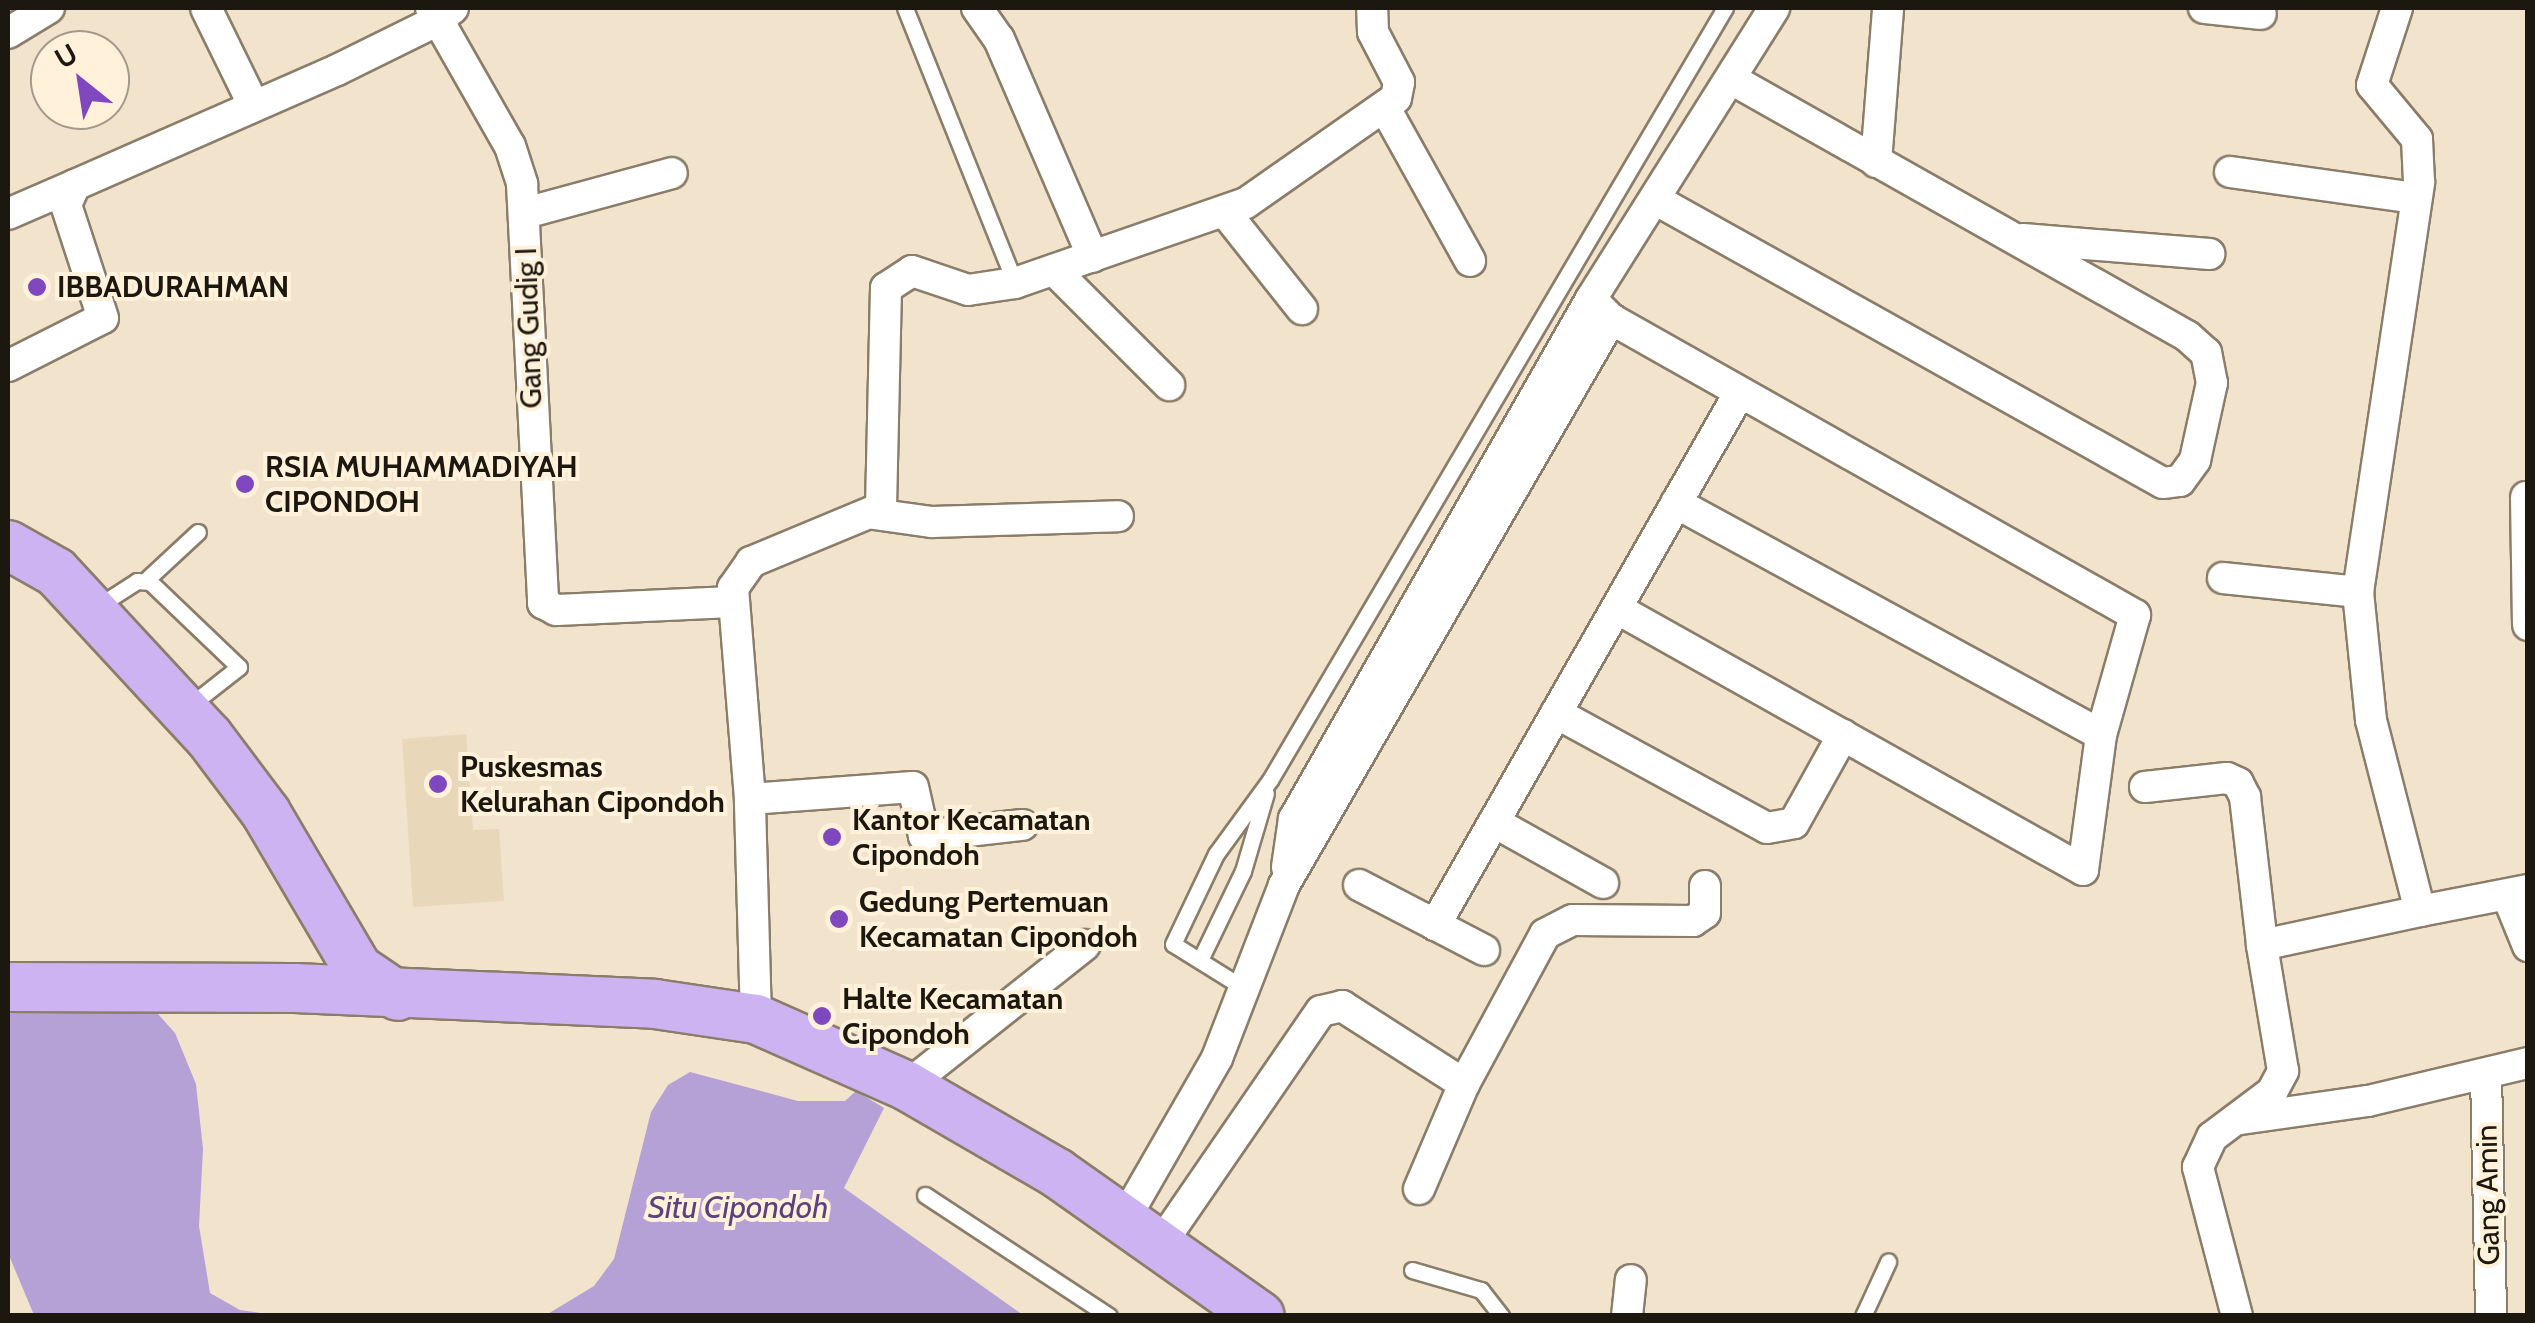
<!DOCTYPE html>
<style>
body{margin:0}
#map{position:relative;width:2535px;height:1323px;overflow:hidden;background:#f2e3cd;font-family:Cabin,sans-serif}
div>[style]{position:absolute}
.built>*{inset:0;background:#e9d7ba}
.water>*{inset:0;background:#b5a1d6}
.roads{filter:drop-shadow(2px 0 #8a7d69) drop-shadow(-2px 0 #8a7d69) drop-shadow(0 2px #8a7d69) drop-shadow(0 -2px #8a7d69)}
.lane>*{height:15px;margin:-7.5px;padding:0 7.5px;transform-origin:7.5px;border-radius:7.5px;background:#fff}
.street>*{height:30px;margin:-15px;padding:0 15px;transform-origin:15px;border-radius:15px;background:#fff}
.primary>*{height:48px;margin:-24px;padding:0 24px;transform-origin:24px;border-radius:24px;background:#cdb3f1}
.dots>*{width:28px;height:28px;translate:-50% -50%;box-sizing:border-box;border:5px solid #fff1da;border-radius:50%}
span{translate:-50% -50%;white-space:nowrap;text-align:center;line-height:1.15;-webkit-text-stroke:8px #fff1da;paint-order:stroke}
.poi-label{font-size:30px;color:#1c170f;font-weight:700}
.left{translate:0 -50%;text-align:left}
.street-label{font-size:30px;color:#1c170f}
.water-label{font-size:32px;color:#5c4081;font-style:italic}
.frame{position:absolute;inset:0;border:10px solid #1c170f;pointer-events:none}
.north{position:absolute;left:30px;top:30px;width:100px;height:100px;box-sizing:border-box;background:#fff1da;border:2px solid #a49a89;border-radius:50%;rotate:330deg;font-size:28px;font-weight:700;line-height:40px;text-align:center;color:#1c170f}
.north::after{content:'';display:block;margin:auto;width:35px;height:45px;background:#7f48bf;clip-path:polygon(50% 0,100% 100%,50% 72%,0 100%)}
</style>
<div id="map">
<div class="built">
<div style="clip-path:polygon(466px 734px,473px 830px,499px 829px,504px 901px,413px 907px,402px 739px)"></div>
</div>
<div class="water">
<div style="clip-path:polygon(139px 1006px,158px 1014px,175px 1033px,196px 1084px,203px 1149px,199px 1226px,210px 1293px,240px 1310px,274px 1315px,34px 1315px,8px 1253px,8px 1007px)"></div>
<div style="clip-path:polygon(690px 1072px,798px 1101px,845px 1101px,856px 1091px,884px 1108px,844px 1188px,1023px 1315px,546px 1315px,594px 1286px,614px 1259px,651px 1112px,668px 1085px)"></div>
</div>
<div class="roads">
<div class="lane">
<div style="left:905px;top:8px;width:296px;rotate:68.2deg"></div>
<div style="left:145px;top:581px;width:72px;rotate:-42.8deg"></div>
<div style="left:95px;top:608px;width:50px;rotate:-32.7deg"></div>
<div style="left:137px;top:581px;width:13px;rotate:4deg"></div>
<div style="left:150px;top:582px;width:123px;rotate:43.7deg"></div>
<div style="left:239px;top:667px;width:65px;rotate:141.9deg"></div>
<div style="left:1200px;top:960px;width:99px;rotate:-64.2deg"></div>
<div style="left:1243px;top:871px;width:81px;rotate:-73.6deg"></div>
<div style="left:1242px;top:987px;width:81px;rotate:-148.1deg"></div>
<div style="left:1173px;top:944px;width:100px;rotate:-64.5deg"></div>
<div style="left:1216px;top:854px;width:92px;rotate:-53.9deg"></div>
<div style="left:1270px;top:780px;width:896px;rotate:-59.49deg"></div>
<div style="left:925px;top:1195px;width:220px;rotate:33.3deg"></div>
<div style="left:1412px;top:1270px;width:72px;rotate:16.2deg"></div>
<div style="left:1481px;top:1290px;width:33px;rotate:52deg"></div>
<div style="left:1863px;top:1316px;width:60px;rotate:-65.2deg"></div>
</div>
<div class="street">
<div style="left:206px;top:8px;width:107px;rotate:63.9deg"></div>
<div style="left:453px;top:8px;width:19px;rotate:141deg"></div>
<div style="left:438px;top:20px;width:145px;rotate:60.3deg"></div>
<div style="left:510px;top:146px;width:40px;rotate:72deg"></div>
<div style="left:522px;top:184px;width:420px;rotate:87.1deg"></div>
<div style="left:543px;top:603px;width:15px;rotate:28deg"></div>
<div style="left:556px;top:610px;width:177px;rotate:-2.6deg"></div>
<div style="left:977px;top:8px;width:38px;rotate:55deg"></div>
<div style="left:999px;top:39px;width:237px;rotate:66.7deg"></div>
<div style="left:2204px;top:8px;width:57px;rotate:6deg"></div>
<div style="left:8px;top:33px;width:48px;rotate:-31.4deg"></div>
<div style="left:1385px;top:108px;width:175px;rotate:60.9deg"></div>
<div style="left:1876px;top:162px;width:154px;rotate:-85.5deg"></div>
<div style="left:2230px;top:172px;width:187px;rotate:8deg"></div>
<div style="left:1658px;top:201px;width:578px;rotate:29.18deg"></div>
<div style="left:2163px;top:483px;width:17px;rotate:-7deg"></div>
<div style="left:2180px;top:481px;width:26px;rotate:-54deg"></div>
<div style="left:2195px;top:460px;width:79px;rotate:-77.6deg"></div>
<div style="left:2212px;top:383px;width:31px;rotate:-101deg"></div>
<div style="left:2206px;top:353px;width:25px;rotate:-138deg"></div>
<div style="left:2187px;top:336px;width:523px;rotate:-150.59deg"></div>
<div style="left:1225px;top:212px;width:124px;rotate:51.6deg"></div>
<div style="left:525px;top:213px;width:152px;rotate:-15.2deg"></div>
<div style="left:8px;top:214px;width:73px;rotate:-23.4deg"></div>
<div style="left:2023px;top:239px;width:187px;rotate:4.6deg"></div>
<div style="left:1054px;top:270px;width:163px;rotate:45deg"></div>
<div style="left:1591px;top:299px;width:28px;rotate:45deg"></div>
<div style="left:1611px;top:319px;width:602px;rotate:29.46deg"></div>
<div style="left:2135px;top:615px;width:125px;rotate:105.8deg"></div>
<div style="left:2101px;top:735px;width:136px;rotate:97.6deg"></div>
<div style="left:2083px;top:870px;width:535px;rotate:-150.71deg"></div>
<div style="left:8px;top:366px;width:106px;rotate:-26.8deg"></div>
<div style="left:103px;top:318px;width:119px;rotate:-108.1deg"></div>
<div style="left:66px;top:205px;width:22px;rotate:-66deg"></div>
<div style="left:75px;top:185px;width:286px;rotate:-23.7deg"></div>
<div style="left:337px;top:70px;width:113px;rotate:-26.3deg"></div>
<div style="left:438px;top:20px;width:14px;rotate:-120deg"></div>
<div style="left:2526px;top:497px;width:128px;rotate:89.1deg"></div>
<div style="left:1676px;top:503px;width:484px;rotate:28.6deg"></div>
<div style="left:874px;top:514px;width:59px;rotate:7.9deg"></div>
<div style="left:932px;top:522px;width:186px;rotate:-1.8deg"></div>
<div style="left:2223px;top:578px;width:136px;rotate:5.9deg"></div>
<div style="left:1556px;top:713px;width:240px;rotate:28.6deg"></div>
<div style="left:1767px;top:828px;width:27px;rotate:-10deg"></div>
<div style="left:1794px;top:823px;width:101px;rotate:-60.9deg"></div>
<div style="left:2145px;top:787px;width:82px;rotate:-6.3deg"></div>
<div style="left:2227px;top:778px;width:12px;rotate:24deg"></div>
<div style="left:2238px;top:783px;width:16px;rotate:63deg"></div>
<div style="left:2245px;top:797px;width:149px;rotate:83.4deg"></div>
<div style="left:750px;top:799px;width:163px;rotate:-4.2deg"></div>
<div style="left:913px;top:787px;width:50px;rotate:77.3deg"></div>
<div style="left:924px;top:836px;width:99px;rotate:-6.4deg"></div>
<div style="left:1494px;top:822px;width:125px;rotate:29.2deg"></div>
<div style="left:1287px;top:867px;width:49px;rotate:-81.7deg"></div>
<div style="left:1294px;top:819px;width:599px;rotate:-60.27deg"></div>
<div style="left:1591px;top:299px;width:344px;rotate:-57.8deg"></div>
<div style="left:1359px;top:885px;width:141px;rotate:27.5deg"></div>
<div style="left:2508px;top:897px;width:53px;rotate:67.8deg"></div>
<div style="left:2420px;top:911px;width:110px;rotate:-11deg"></div>
<div style="left:1435px;top:925px;width:614px;rotate:-60.22deg"></div>
<div style="left:756px;top:1019px;width:220px;rotate:-91.6deg"></div>
<div style="left:750px;top:799px;width:212px;rotate:-94.6deg"></div>
<div style="left:733px;top:588px;width:32px;rotate:-55deg"></div>
<div style="left:751px;top:562px;width:141px;rotate:-22.6deg"></div>
<div style="left:881px;top:508px;width:220px;rotate:-88.7deg"></div>
<div style="left:886px;top:288px;width:31px;rotate:-33deg"></div>
<div style="left:912px;top:271px;width:59px;rotate:18.7deg"></div>
<div style="left:968px;top:290px;width:48px;rotate:-8.5deg"></div>
<div style="left:1015px;top:283px;width:244px;rotate:-19.1deg"></div>
<div style="left:1246px;top:203px;width:183px;rotate:-35deg"></div>
<div style="left:1396px;top:98px;width:16px;rotate:-79deg"></div>
<div style="left:1399px;top:82px;width:56px;rotate:-117.5deg"></div>
<div style="left:1373px;top:32px;width:24px;rotate:-92deg"></div>
<div style="left:2486px;top:1074px;width:242px;rotate:88.8deg"></div>
<div style="left:907px;top:1086px;width:227px;rotate:-38.4deg"></div>
<div style="left:2241px;top:1119px;width:128px;rotate:-8.1deg"></div>
<div style="left:2368px;top:1101px;width:164px;rotate:-13.4deg"></div>
<div style="left:1419px;top:1189px;width:114px;rotate:-66.8deg"></div>
<div style="left:1124px;top:1220px;width:187px;rotate:-60.1deg"></div>
<div style="left:1217px;top:1058px;width:186px;rotate:-68.8deg"></div>
<div style="left:1284px;top:885px;width:654px;rotate:-59.98deg"></div>
<div style="left:1160px;top:1245px;width:284px;rotate:-55.5deg"></div>
<div style="left:1321px;top:1011px;width:22px;rotate:-13deg"></div>
<div style="left:1342px;top:1006px;width:145px;rotate:32.6deg"></div>
<div style="left:1464px;top:1084px;width:170px;rotate:-61.6deg"></div>
<div style="left:1545px;top:934px;width:31px;rotate:-27deg"></div>
<div style="left:1573px;top:920px;width:120px;rotate:0.5deg"></div>
<div style="left:1693px;top:921px;width:14px;rotate:-34deg"></div>
<div style="left:1705px;top:913px;width:27px;rotate:-90deg"></div>
<div style="left:1627px;top:1316px;width:36px;rotate:-84deg"></div>
<div style="left:2237px;top:1316px;width:154px;rotate:-104.7deg"></div>
<div style="left:2198px;top:1167px;width:33px;rotate:-65deg"></div>
<div style="left:2212px;top:1137px;width:75px;rotate:-36.9deg"></div>
<div style="left:2272px;top:1092px;width:24px;rotate:-62deg"></div>
<div style="left:2283px;top:1071px;width:128px;rotate:-99.5deg"></div>
<div style="left:2262px;top:945px;width:162px;rotate:-12.1deg"></div>
<div style="left:2420px;top:911px;width:197px;rotate:-104.4deg"></div>
<div style="left:2371px;top:720px;width:129px;rotate:-95.8deg"></div>
<div style="left:2358px;top:592px;width:415px;rotate:-81.5deg"></div>
<div style="left:2419px;top:182px;width:43px;rotate:-92.7deg"></div>
<div style="left:2417px;top:139px;width:70px;rotate:-129.8deg"></div>
<div style="left:2372px;top:85px;width:81px;rotate:-72deg"></div>
</div>
<div class="primary">
<div style="left:8px;top:545px;width:55px;rotate:29.4deg"></div>
<div style="left:56px;top:572px;width:225px;rotate:47.2deg"></div>
<div style="left:209px;top:737px;width:95px;rotate:53.1deg"></div>
<div style="left:266px;top:813px;width:181px;rotate:59.5deg"></div>
<div style="left:358px;top:969px;width:48px;rotate:34deg"></div>
<div style="left:8px;top:987px;width:287px;rotate:0.2deg"></div>
<div style="left:295px;top:988px;width:360px;rotate:2.5deg"></div>
<div style="left:655px;top:1004px;width:102px;rotate:8.4deg"></div>
<div style="left:756px;top:1019px;width:165px;rotate:23.9deg"></div>
<div style="left:907px;top:1086px;width:173px;rotate:30.1deg"></div>
<div style="left:1057px;top:1173px;width:248px;rotate:35.2deg"></div>
</div>
</div>
<div class="dots">
<div style="left:37px;top:287px;background:#7f48bf"></div>
<div style="left:245px;top:484px;background:#7f48bf"></div>
<div style="left:438px;top:784px;background:#7f48bf"></div>
<div style="left:832px;top:837px;background:#7f48bf"></div>
<div style="left:839px;top:919px;background:#7f48bf"></div>
<div style="left:822px;top:1016px;background:#7f48bf"></div>
</div>
<div class="poi-label">
<span class="left" style="left:57px;top:287px">IBBADURAHMAN</span>
<span class="left" style="left:265px;top:484px">RSIA MUHAMMADIYAH<br>CIPONDOH</span>
<span class="left" style="left:460px;top:784px">Puskesmas<br>Kelurahan Cipondoh</span>
<span class="left" style="left:852px;top:837px">Kantor Kecamatan<br>Cipondoh</span>
<span class="left" style="left:859px;top:919px">Gedung Pertemuan<br>Kecamatan Cipondoh</span>
<span class="left" style="left:842px;top:1016px">Halte Kecamatan<br>Cipondoh</span>
</div>
<div class="street-label">
<span style="left:529px;top:328px;rotate:-92deg">Gang Gudig I</span>
<span style="left:2488px;top:1195px;rotate:-91deg">Gang Amin</span>
</div>
<div class="water-label">
<span style="left:738px;top:1207px">Situ Cipondoh</span>
</div>
<div class="frame"></div>
<div class="north">U</div>
</div>
